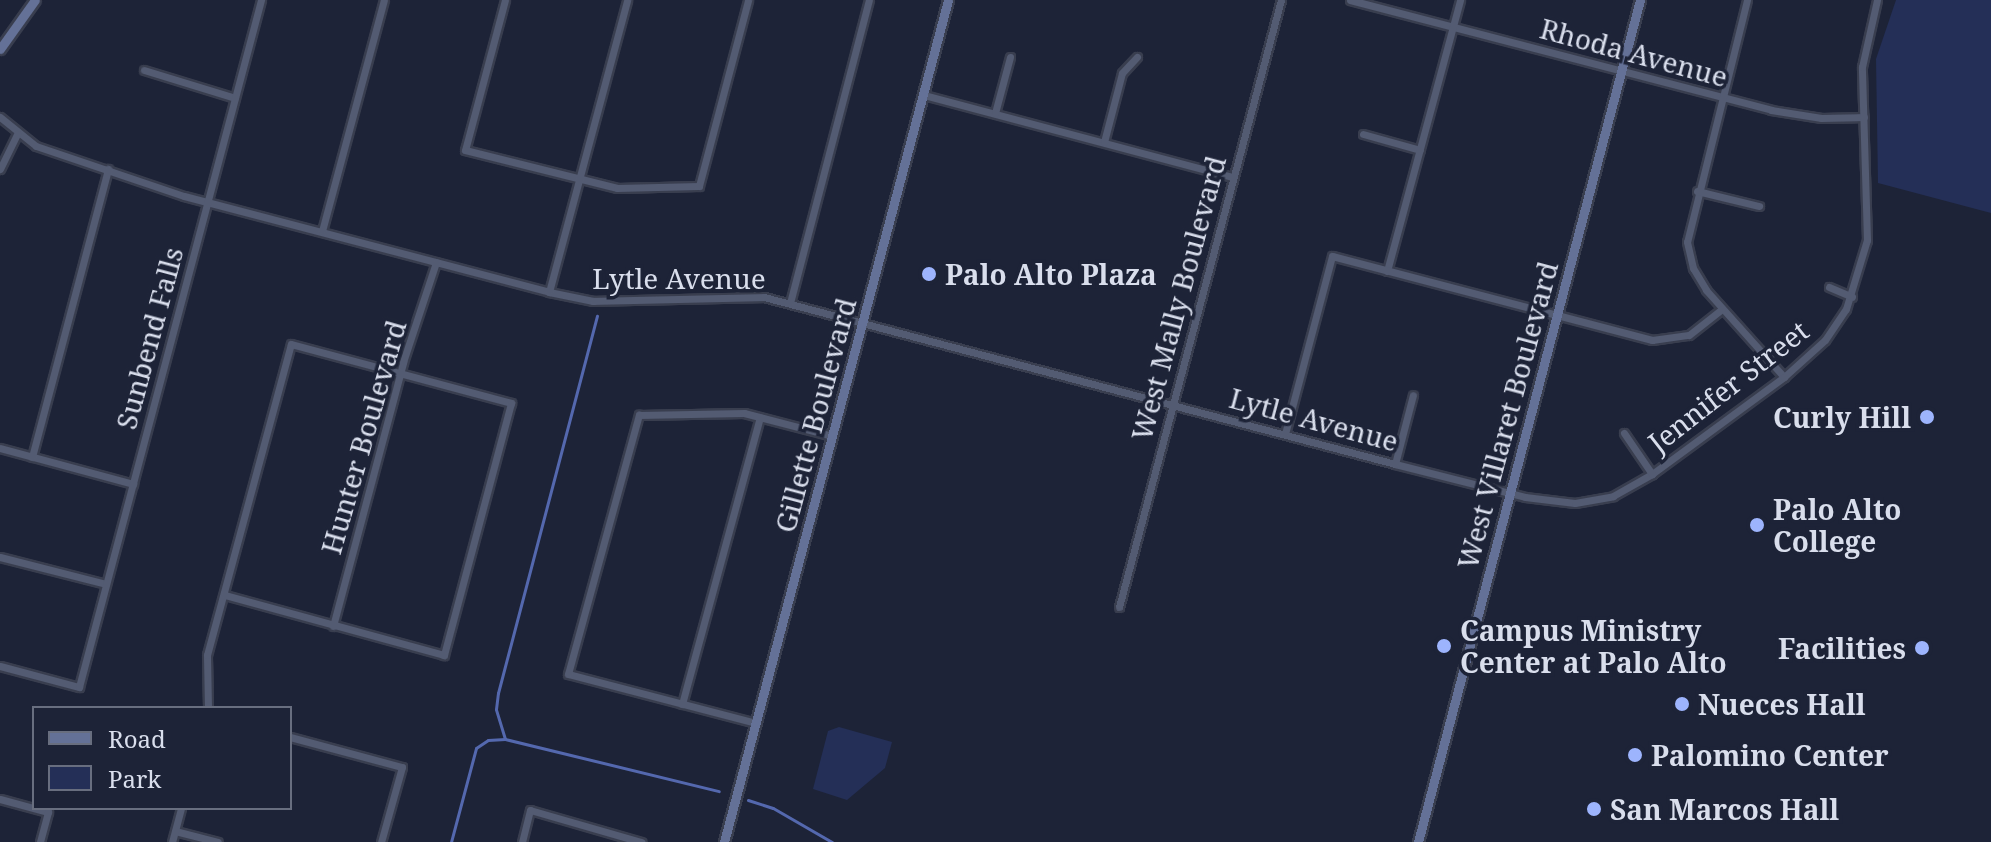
<!DOCTYPE html>
<style>
body{margin:0}
#map{position:relative;width:1991px;height:842px;overflow:hidden;background:#1d2337;font-family:"Noto Serif",serif}
div>[style]{position:absolute}
.green>*{inset:0;background:#242f57}
.stream>*{height:3px;margin:-1.5px;padding:0 1.5px;transform-origin:1.5px;border-radius:1.5px;background:#5468ae}
.roads{filter:drop-shadow(2px 0 #393e4f) drop-shadow(-2px 0 #393e4f) drop-shadow(0 2px #393e4f) drop-shadow(0 -2px #393e4f)}
.street>*{height:7px;margin:-3.5px;padding:0 3.5px;transform-origin:3.5px;border-radius:3.5px;background:#535b72}
.secondary>*{height:9px;margin:-4.5px;padding:0 4.5px;transform-origin:4.5px;border-radius:4.5px;background:#647197}
.dots>*{width:22px;height:22px;translate:-50% -50%;box-sizing:border-box;border:4px solid #1d2337;border-radius:50%}
span{translate:-50% -50%;white-space:nowrap;text-align:center;line-height:1.15;-webkit-text-stroke:7px #1d2337;paint-order:stroke}
.street-label{font-size:28px;color:#d9deec}
.poi-label{font-size:28px;color:#d9deec;font-weight:700}
.left{translate:0 -50%;text-align:left}
.right{translate:-100% -50%;text-align:right}
.legend{position:absolute;left:32px;top:706px;width:260px;height:104px;box-sizing:border-box;background:#1d2337;border:2px solid #686e7f;margin:0;padding:10px 14px;list-style:none;font-size:24px;color:#d9deec}
.legend li{display:flex;align-items:center;gap:16px;height:40px}
.legend b{width:40px;border:2px solid #686e7f}
</style>
<div id="map">
<div class="green">
<div style="clip-path:polygon(1896px 0,1991px 0,1991px 213px,1878px 183px,1876px 59px)"></div>
<div style="clip-path:polygon(839px 727px,892px 742px,885px 768px,847px 800px,813px 789px,828px 731px)"></div>
</div>
<div class="stream">
<div style="left:505px;top:739px;width:31px;rotate:-107deg"></div>
<div style="left:496px;top:709px;width:16px;rotate:-83deg"></div>
<div style="left:498px;top:693px;width:390px;rotate:-75.3deg"></div>
<div style="left:748px;top:800px;width:26px;rotate:18deg"></div>
<div style="left:773px;top:808px;width:68px;rotate:30deg"></div>
<div style="left:451px;top:842px;width:97px;rotate:-75.1deg"></div>
<div style="left:476px;top:748px;width:14px;rotate:-34deg"></div>
<div style="left:488px;top:740px;width:17px;rotate:-3deg"></div>
<div style="left:505px;top:739px;width:220px;rotate:13.7deg"></div>
</div>
<div class="roads">
<div class="street">
<div style="left:505px;top:0;width:155px;rotate:104.9deg"></div>
<div style="left:465px;top:150px;width:157px;rotate:14deg"></div>
<div style="left:617px;top:188px;width:82px;rotate:-1.4deg"></div>
<div style="left:699px;top:186px;width:192px;rotate:-75.2deg"></div>
<div style="left:1350px;top:0;width:435px;rotate:14.6deg"></div>
<div style="left:1771px;top:110px;width:51px;rotate:9.1deg"></div>
<div style="left:1821px;top:118px;width:43px;rotate:-1.3deg"></div>
<div style="left:1747px;top:0;width:249px;rotate:103.9deg"></div>
<div style="left:1687px;top:242px;width:27px;rotate:77deg"></div>
<div style="left:1693px;top:268px;width:26px;rotate:59deg"></div>
<div style="left:1706px;top:290px;width:117px;rotate:48.1deg"></div>
<div style="left:144px;top:70px;width:95px;rotate:17.1deg"></div>
<div style="left:924px;top:95px;width:320px;rotate:14.9deg"></div>
<div style="left:995px;top:113px;width:58px;rotate:-75deg"></div>
<div style="left:0;top:117px;width:46px;rotate:38.9deg"></div>
<div style="left:36px;top:146px;width:156px;rotate:18.7deg"></div>
<div style="left:184px;top:196px;width:377px;rotate:14.7deg"></div>
<div style="left:549px;top:292px;width:45px;rotate:11.6deg"></div>
<div style="left:593px;top:301px;width:171px;rotate:-1.3deg"></div>
<div style="left:764px;top:297px;width:653px;rotate:14.82deg"></div>
<div style="left:1395px;top:464px;width:134px;rotate:14.2deg"></div>
<div style="left:1525px;top:497px;width:50px;rotate:6.8deg"></div>
<div style="left:1575px;top:503px;width:39px;rotate:-10deg"></div>
<div style="left:1613px;top:496px;width:45px;rotate:-29.4deg"></div>
<div style="left:1652px;top:474px;width:164px;rotate:-36.3deg"></div>
<div style="left:1784px;top:377px;width:55px;rotate:-42.1deg"></div>
<div style="left:1825px;top:340px;width:37px;rotate:-56deg"></div>
<div style="left:1846px;top:309px;width:72px;rotate:-73.1deg"></div>
<div style="left:1867px;top:240px;width:173px;rotate:-91.7deg"></div>
<div style="left:1862px;top:67px;width:69px;rotate:-77.4deg"></div>
<div style="left:1363px;top:134px;width:59px;rotate:15.7deg"></div>
<div style="left:1104px;top:142px;width:71px;rotate:-75.4deg"></div>
<div style="left:1122px;top:73px;width:22px;rotate:-47deg"></div>
<div style="left:0;top:169px;width:39px;rotate:-64deg"></div>
<div style="left:1697px;top:191px;width:64px;rotate:13.6deg"></div>
<div style="left:322px;top:231px;width:239px;rotate:-75deg"></div>
<div style="left:1387px;top:271px;width:281px;rotate:-74.9deg"></div>
<div style="left:1829px;top:287px;width:25px;rotate:23deg"></div>
<div style="left:549px;top:292px;width:302px;rotate:-75deg"></div>
<div style="left:790px;top:303px;width:313px;rotate:-75.4deg"></div>
<div style="left:1624px;top:433px;width:50px;rotate:55.7deg"></div>
<div style="left:1285px;top:434px;width:184px;rotate:-75.2deg"></div>
<div style="left:1332px;top:256px;width:331px;rotate:14.7deg"></div>
<div style="left:1652px;top:340px;width:37px;rotate:-8deg"></div>
<div style="left:1689px;top:335px;width:42px;rotate:-38.2deg"></div>
<div style="left:0;top:448px;width:138px;rotate:15.1deg"></div>
<div style="left:32px;top:457px;width:298px;rotate:-75.2deg"></div>
<div style="left:1395px;top:464px;width:71px;rotate:-75.4deg"></div>
<div style="left:0;top:557px;width:109px;rotate:14.3deg"></div>
<div style="left:1119px;top:607px;width:628px;rotate:-75.06deg"></div>
<div style="left:333px;top:626px;width:273px;rotate:-75.1deg"></div>
<div style="left:403px;top:362px;width:105px;rotate:-71.7deg"></div>
<div style="left:0;top:666px;width:82px;rotate:14.9deg"></div>
<div style="left:79px;top:687px;width:711px;rotate:-75.16deg"></div>
<div style="left:682px;top:704px;width:297px;rotate:-74.8deg"></div>
<div style="left:208px;top:708px;width:53px;rotate:-91.1deg"></div>
<div style="left:207px;top:655px;width:322px;rotate:-74.9deg"></div>
<div style="left:291px;top:344px;width:228px;rotate:15deg"></div>
<div style="left:511px;top:403px;width:261px;rotate:104.9deg"></div>
<div style="left:444px;top:655px;width:228px;rotate:-164.7deg"></div>
<div style="left:756px;top:723px;width:194px;rotate:-165.4deg"></div>
<div style="left:568px;top:674px;width:269px;rotate:-74.7deg"></div>
<div style="left:639px;top:415px;width:105px;rotate:-1.1deg"></div>
<div style="left:744px;top:413px;width:91px;rotate:14.6deg"></div>
<div style="left:290px;top:737px;width:116px;rotate:15deg"></div>
<div style="left:402px;top:767px;width:78px;rotate:105.6deg"></div>
<div style="left:0;top:799px;width:50px;rotate:15.2deg"></div>
<div style="left:48px;top:812px;width:31px;rotate:105deg"></div>
<div style="left:175px;top:831px;width:44px;rotate:14.3deg"></div>
<div style="left:172px;top:842px;width:35px;rotate:-75deg"></div>
<div style="left:522px;top:842px;width:33px;rotate:-76deg"></div>
<div style="left:530px;top:810px;width:116px;rotate:16.1deg"></div>
</div>
<div class="secondary">
<div style="left:0;top:49px;width:60px;rotate:-54.5deg"></div>
<div style="left:724px;top:842px;width:871px;rotate:-75.1deg"></div>
<div style="left:1418px;top:842px;width:871px;rotate:-75.23deg"></div>
</div>
</div>
<div class="dots">
<div style="left:929px;top:274px;background:#9db4fd"></div>
<div style="left:1927px;top:417px;background:#9db4fd"></div>
<div style="left:1757px;top:525px;background:#9db4fd"></div>
<div style="left:1444px;top:646px;background:#9db4fd"></div>
<div style="left:1922px;top:648px;background:#9db4fd"></div>
<div style="left:1682px;top:704px;background:#9db4fd"></div>
<div style="left:1635px;top:755px;background:#9db4fd"></div>
<div style="left:1594px;top:809px;background:#9db4fd"></div>
</div>
<div class="street-label">
<span style="left:1634px;top:52px;rotate:15deg">Rhoda Avenue</span>
<span style="left:679px;top:278px">Lytle Avenue</span>
<span style="left:1178px;top:298px;rotate:-75deg">West Mally Boulevard</span>
<span style="left:149px;top:338px;rotate:-75deg">Sunbend Falls</span>
<span style="left:1728px;top:386px;rotate:-38deg">Jennifer Street</span>
<span style="left:815px;top:415px;rotate:-75deg">Gillette Boulevard</span>
<span style="left:1507px;top:415px;rotate:-75deg">West Villaret Boulevard</span>
<span style="left:1314px;top:419px;rotate:15deg">Lytle Avenue</span>
<span style="left:363px;top:437px;rotate:-74deg">Hunter Boulevard</span>
</div>
<div class="poi-label">
<span class="left" style="left:945px;top:274px">Palo Alto Plaza</span>
<span class="right" style="left:1911px;top:417px">Curly Hill</span>
<span class="left" style="left:1773px;top:525px">Palo Alto<br>College</span>
<span class="left" style="left:1460px;top:646px">Campus Ministry<br>Center at Palo Alto</span>
<span class="right" style="left:1906px;top:648px">Facilities</span>
<span class="left" style="left:1698px;top:704px">Nueces Hall</span>
<span class="left" style="left:1651px;top:755px">Palomino Center</span>
<span class="left" style="left:1610px;top:809px">San Marcos Hall</span>
</div>
<ul class="legend">
<li><b style="height:10px;background:#647197"></b>Road</li>
<li><b style="height:22px;background:#242f57"></b>Park</li>
</ul>
</div>
